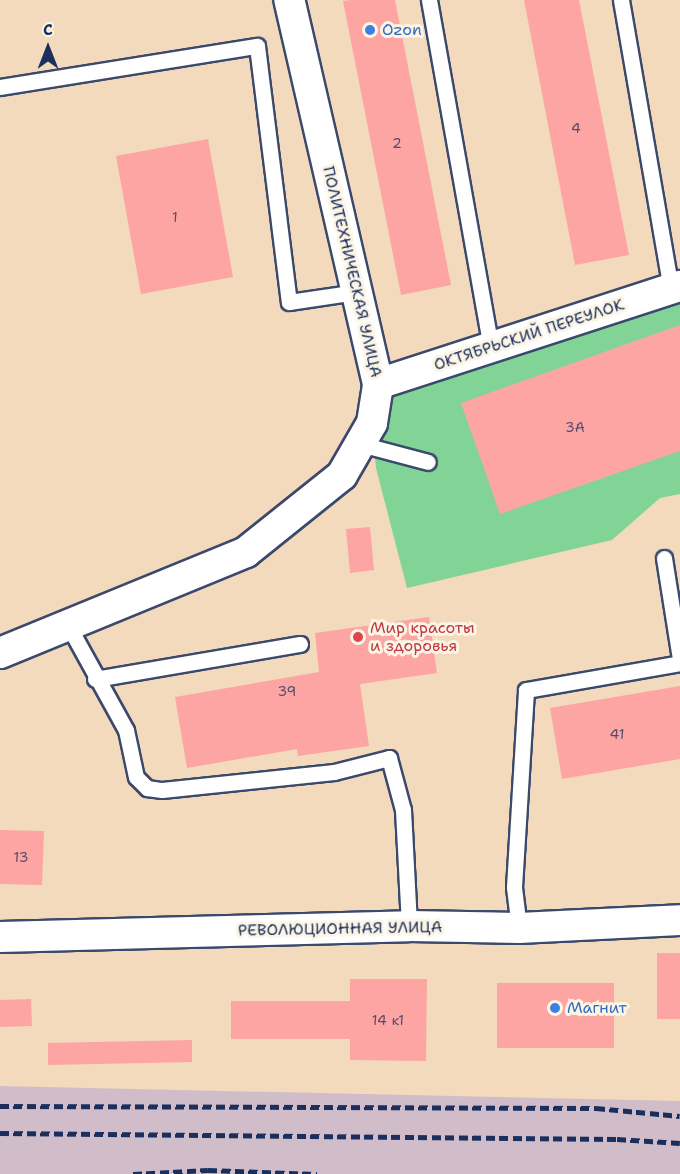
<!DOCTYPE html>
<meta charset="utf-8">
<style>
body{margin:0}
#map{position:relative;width:680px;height:1174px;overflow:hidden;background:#f3dabc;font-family:"Shantell Sans",sans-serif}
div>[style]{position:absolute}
.industrial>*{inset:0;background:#d1bdc9}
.green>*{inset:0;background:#81d496}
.building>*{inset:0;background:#fca5a3}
.roads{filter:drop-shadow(2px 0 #3b496c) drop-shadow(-2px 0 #3b496c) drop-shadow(0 2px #3b496c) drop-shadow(0 -2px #3b496c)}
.lane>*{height:15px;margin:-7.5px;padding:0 7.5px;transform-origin:7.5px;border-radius:7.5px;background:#fff}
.street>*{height:30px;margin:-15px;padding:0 15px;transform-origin:15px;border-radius:15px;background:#fff}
.rail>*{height:4.5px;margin-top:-2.25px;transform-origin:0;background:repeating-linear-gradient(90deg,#1b2f5e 0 9px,transparent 0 13.5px)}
.dots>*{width:16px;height:16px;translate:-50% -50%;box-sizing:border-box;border:3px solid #fcf5e5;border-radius:50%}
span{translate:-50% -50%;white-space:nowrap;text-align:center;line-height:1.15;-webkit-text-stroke:6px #fcf5e5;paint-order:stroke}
.number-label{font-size:14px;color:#534c6f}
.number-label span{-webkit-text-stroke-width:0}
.shop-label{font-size:16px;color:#366cbe}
.left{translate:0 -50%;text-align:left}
.street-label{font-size:16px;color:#1b2f5e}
.health-label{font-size:16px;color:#be3a42}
.north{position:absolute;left:18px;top:18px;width:60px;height:60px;-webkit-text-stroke:4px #fcf5e5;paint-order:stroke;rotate:0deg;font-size:16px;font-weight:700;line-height:24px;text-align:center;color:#1b2f5e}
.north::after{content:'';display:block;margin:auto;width:21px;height:27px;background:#1b2f5e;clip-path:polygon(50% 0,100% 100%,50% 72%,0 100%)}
</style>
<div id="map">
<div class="industrial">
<div style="clip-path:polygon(0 1086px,680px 1101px,680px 1174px,0 1174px)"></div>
</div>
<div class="green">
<div style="clip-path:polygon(680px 286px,680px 494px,660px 498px,612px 540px,407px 588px,376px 468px,372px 423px,378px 384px)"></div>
</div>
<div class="building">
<div style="clip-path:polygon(351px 0,395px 0,451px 285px,401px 295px,343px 1px)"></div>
<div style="clip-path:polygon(524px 0,579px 0,629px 255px,575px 265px)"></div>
<div style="clip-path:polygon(208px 139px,233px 277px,141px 294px,116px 156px)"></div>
<div style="clip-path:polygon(680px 325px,680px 451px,500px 514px,461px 403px)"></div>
<div style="clip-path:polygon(370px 527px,374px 570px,350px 573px,346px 529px)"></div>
<div style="clip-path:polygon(429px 617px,437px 673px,360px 684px,369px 746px,298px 756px,297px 749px,187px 768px,175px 697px,319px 672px,315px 633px)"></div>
<div style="clip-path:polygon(680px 686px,680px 759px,562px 779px,550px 708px)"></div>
<div style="clip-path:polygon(0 830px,44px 831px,42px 885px,0 884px)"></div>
<div style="clip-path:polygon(657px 953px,680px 953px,680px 1019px,657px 1019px)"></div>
<div style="clip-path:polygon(350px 979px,427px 979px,426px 1061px,350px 1060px,350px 1039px,231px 1039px,231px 1001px,350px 1001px)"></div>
<div style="clip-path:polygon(497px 983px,614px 983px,614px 1048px,497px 1048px)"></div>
<div style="clip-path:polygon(31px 999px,32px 1026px,0 1027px,0 1000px)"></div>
<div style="clip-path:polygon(192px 1040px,192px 1062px,48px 1065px,48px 1043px)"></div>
</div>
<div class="roads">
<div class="lane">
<div style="left:429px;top:0;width:352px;rotate:79.9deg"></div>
<div style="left:621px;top:0;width:293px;rotate:80.2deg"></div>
<div style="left:0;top:87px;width:260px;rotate:-9.1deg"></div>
<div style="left:257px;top:46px;width:258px;rotate:82.9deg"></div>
<div style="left:289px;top:302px;width:69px;rotate:-8.4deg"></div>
<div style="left:360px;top:444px;width:70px;rotate:14.8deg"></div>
<div style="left:664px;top:558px;width:102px;rotate:81deg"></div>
<div style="left:68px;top:625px;width:120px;rotate:61.1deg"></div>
<div style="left:126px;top:730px;width:48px;rotate:78deg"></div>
<div style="left:136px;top:777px;width:16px;rotate:45deg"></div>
<div style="left:147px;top:788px;width:15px;rotate:8deg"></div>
<div style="left:162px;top:790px;width:173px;rotate:-6deg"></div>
<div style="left:334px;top:772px;width:57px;rotate:-14.3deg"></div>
<div style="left:389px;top:758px;width:54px;rotate:74.9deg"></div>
<div style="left:403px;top:810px;width:116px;rotate:87deg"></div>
<div style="left:95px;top:679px;width:208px;rotate:-9.7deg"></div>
<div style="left:519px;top:928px;width:41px;rotate:-97deg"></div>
<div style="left:514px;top:887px;width:197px;rotate:-86.5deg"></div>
<div style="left:526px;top:690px;width:156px;rotate:-9.9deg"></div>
</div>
<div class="street">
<div style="left:378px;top:384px;width:318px;rotate:-18deg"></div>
<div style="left:0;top:653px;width:266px;rotate:-22.3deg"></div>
<div style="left:246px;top:552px;width:123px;rotate:-38.7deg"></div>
<div style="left:342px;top:475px;width:60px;rotate:-60deg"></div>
<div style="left:372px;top:423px;width:39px;rotate:-81deg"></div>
<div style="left:378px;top:384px;width:394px;rotate:-103deg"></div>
<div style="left:0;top:937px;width:409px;rotate:-1.5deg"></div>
<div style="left:409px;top:926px;width:110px;rotate:1deg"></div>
<div style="left:519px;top:928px;width:161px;rotate:-2.8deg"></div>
</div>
</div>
<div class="rail">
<div style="left:0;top:1106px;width:596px;rotate:0.19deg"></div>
<div style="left:596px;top:1108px;width:84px;rotate:5.4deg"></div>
<div style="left:0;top:1133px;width:617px;rotate:0.56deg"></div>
<div style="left:617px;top:1139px;width:63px;rotate:3.6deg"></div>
<div style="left:133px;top:1174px;width:75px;rotate:-3.1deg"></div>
<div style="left:208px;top:1170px;width:109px;rotate:2.1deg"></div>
</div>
<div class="dots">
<div style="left:370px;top:30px;background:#3f7fe0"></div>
<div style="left:358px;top:637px;background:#e0444e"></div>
<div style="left:555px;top:1008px;background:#3f7fe0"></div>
</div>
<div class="number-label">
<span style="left:576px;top:128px">4</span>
<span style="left:397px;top:143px">2</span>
<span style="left:175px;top:217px">1</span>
<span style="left:575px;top:427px">3А</span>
<span style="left:287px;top:691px">39</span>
<span style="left:617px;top:734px">41</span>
<span style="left:21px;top:857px">13</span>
<span style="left:388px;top:1020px">14 к1</span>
</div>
<div class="shop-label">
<span class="left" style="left:382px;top:30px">Ozon</span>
<span class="left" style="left:567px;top:1008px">Магнит</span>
</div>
<div class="street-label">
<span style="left:352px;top:272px;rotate:77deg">ПОЛИТЕХНИЧЕСКАЯ УЛИЦА</span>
<span style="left:529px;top:335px;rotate:-18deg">ОКТЯБРЬСКИЙ ПЕРЕУЛОК</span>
<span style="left:340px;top:929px;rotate:-1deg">РЕВОЛЮЦИОННАЯ УЛИЦА</span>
</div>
<div class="health-label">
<span class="left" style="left:370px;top:637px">Мир красоты<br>и здоровья</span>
</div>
<div class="north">С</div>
</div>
